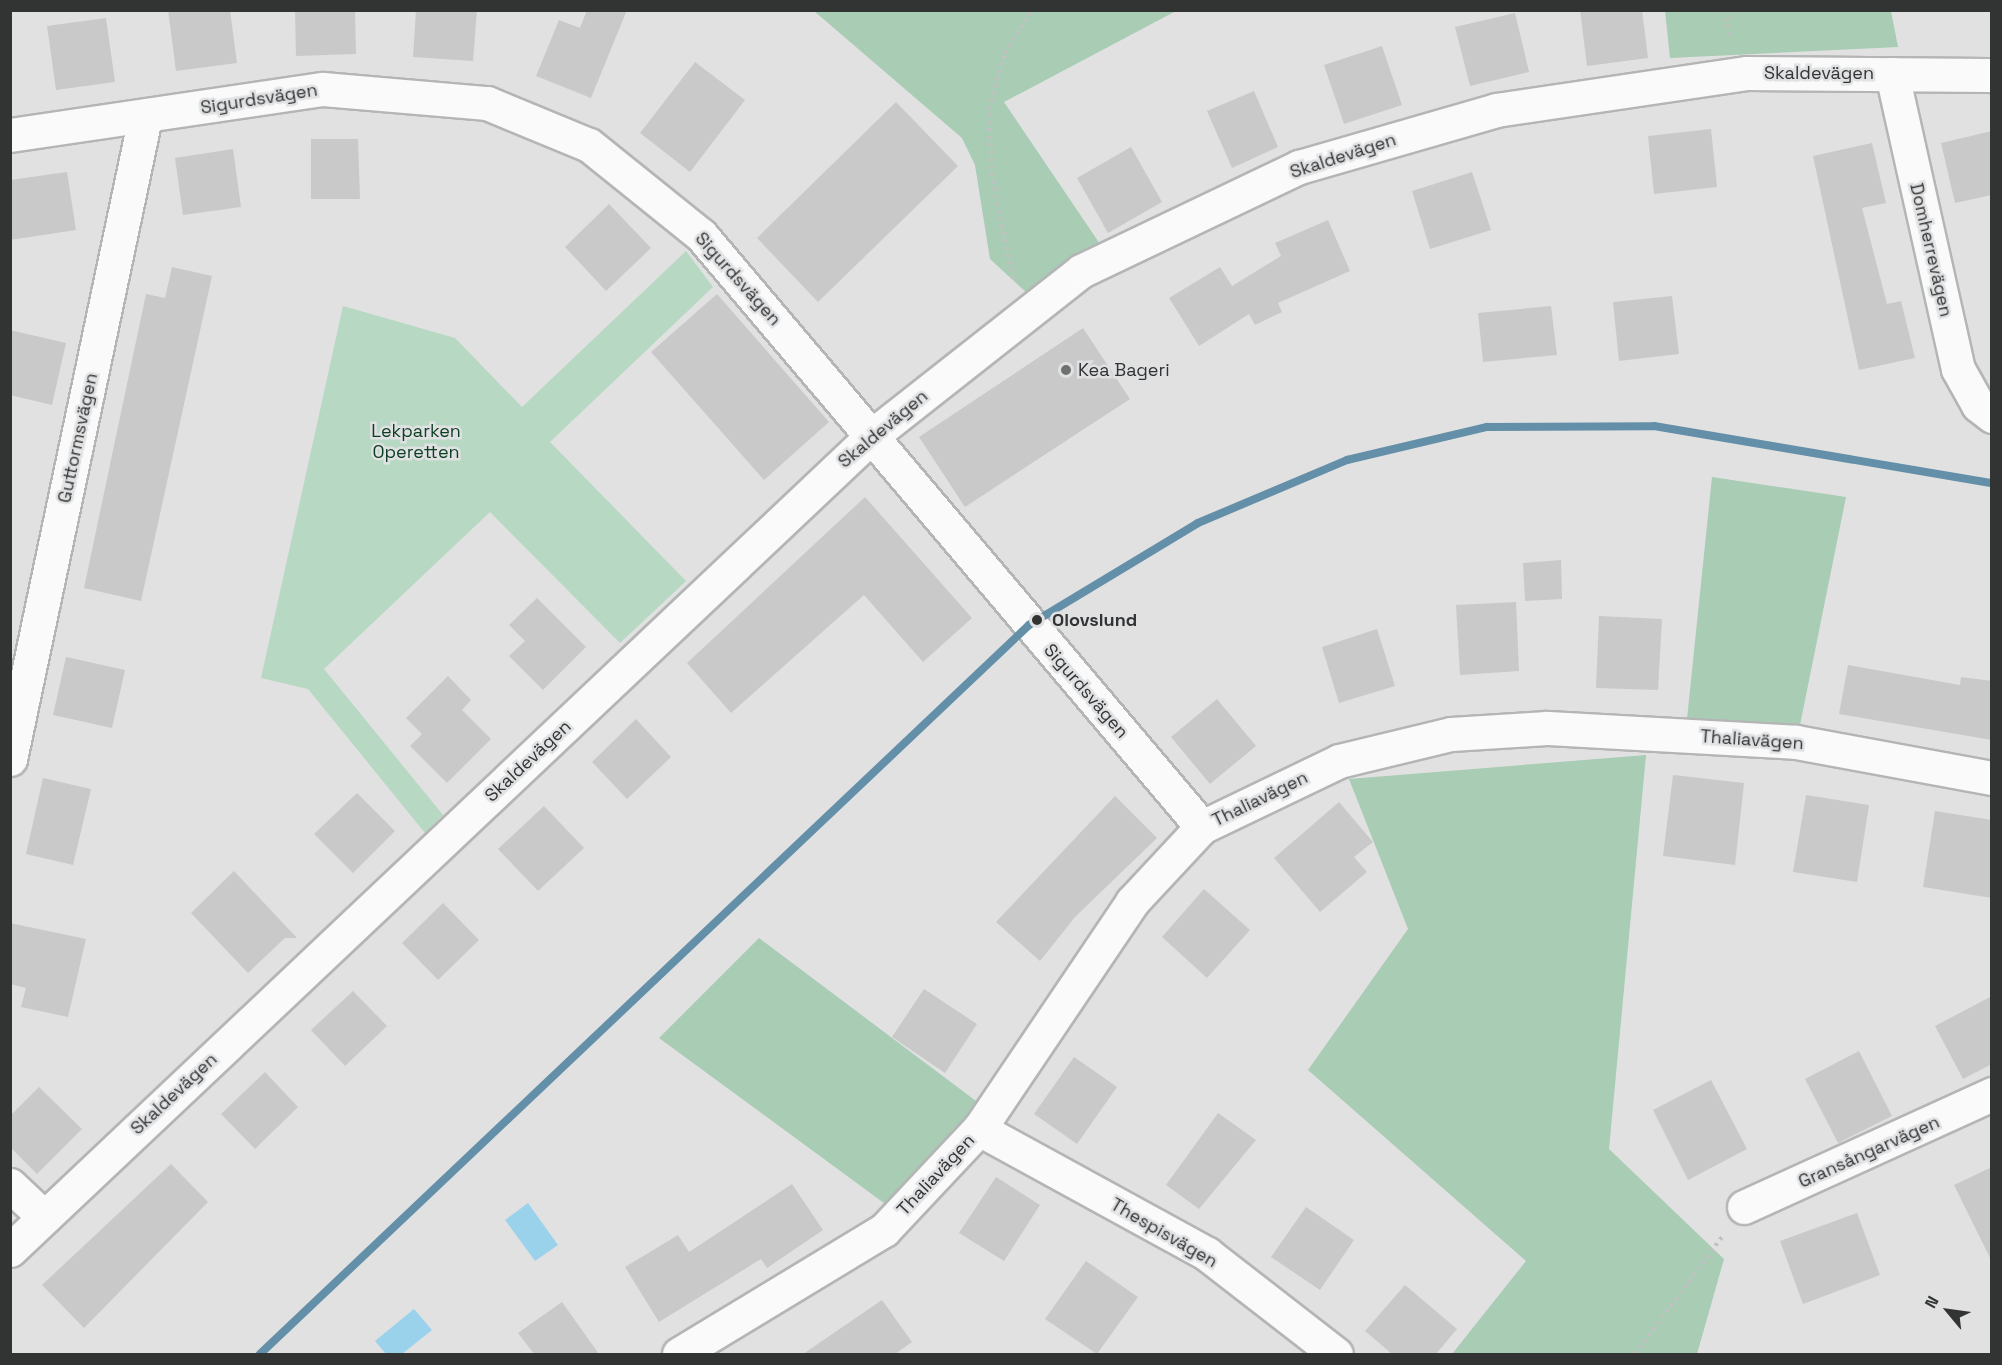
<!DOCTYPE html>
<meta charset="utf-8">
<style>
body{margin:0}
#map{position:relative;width:2002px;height:1365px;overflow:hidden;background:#e1e1e2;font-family:"Space Grotesk",sans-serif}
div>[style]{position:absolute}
.green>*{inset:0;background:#b7d8c2}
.forest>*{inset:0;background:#a8ccb4}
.water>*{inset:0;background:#9bd2eb}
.building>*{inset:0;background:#cac9ca}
.path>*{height:4px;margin-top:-2px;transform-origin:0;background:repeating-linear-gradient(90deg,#c1c1c2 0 3px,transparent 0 7.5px)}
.roads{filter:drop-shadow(2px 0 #b4b5b5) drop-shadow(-2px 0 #b4b5b5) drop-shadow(0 2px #b4b5b5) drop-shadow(0 -2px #b4b5b5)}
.street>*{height:33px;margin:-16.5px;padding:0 16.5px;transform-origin:16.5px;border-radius:16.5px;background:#fafafb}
.tram-1>*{height:8px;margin:-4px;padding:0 4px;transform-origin:4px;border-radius:4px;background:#648fa8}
.dots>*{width:16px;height:16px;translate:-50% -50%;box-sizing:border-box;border:3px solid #e0e1e3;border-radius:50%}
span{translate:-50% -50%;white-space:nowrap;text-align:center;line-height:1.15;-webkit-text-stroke:5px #e0e1e3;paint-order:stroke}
.street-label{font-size:18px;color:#323333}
.poi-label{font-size:18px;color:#323333}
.left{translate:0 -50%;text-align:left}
.park-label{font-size:18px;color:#0b3e21}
.stop-label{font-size:18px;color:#323333;font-weight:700}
.frame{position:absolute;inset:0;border:12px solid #323333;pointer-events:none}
.north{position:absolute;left:1918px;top:1281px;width:60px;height:60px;-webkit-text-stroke:4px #e0e1e3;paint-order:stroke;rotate:299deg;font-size:16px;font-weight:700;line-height:24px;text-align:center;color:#323333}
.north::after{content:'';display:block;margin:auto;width:21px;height:27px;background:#323333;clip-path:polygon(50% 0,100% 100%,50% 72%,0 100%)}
</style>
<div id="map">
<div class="green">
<div style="clip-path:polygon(686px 251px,713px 287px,550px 442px,686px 581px,620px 643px,490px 512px,324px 669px,443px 815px,425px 833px,308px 689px,261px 678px,343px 306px,455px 338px,522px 407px)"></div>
</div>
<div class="forest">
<div style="clip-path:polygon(814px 11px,1176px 11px,1004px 102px,1102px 247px,1027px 293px,990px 259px,975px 165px,962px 138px)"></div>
<div style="clip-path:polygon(1665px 11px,1891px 11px,1898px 47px,1670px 58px)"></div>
<div style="clip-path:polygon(1712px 477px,1846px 497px,1799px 730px,1687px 719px)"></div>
<div style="clip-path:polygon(1646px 755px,1609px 1149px,1724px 1259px,1697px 1354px,1452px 1354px,1526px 1261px,1308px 1070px,1408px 929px,1349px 779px)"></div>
<div style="clip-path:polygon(759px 938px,976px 1101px,952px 1136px,888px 1206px,659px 1038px)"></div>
</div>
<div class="water">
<div style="clip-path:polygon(528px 1203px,558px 1245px,535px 1261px,505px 1220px)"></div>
<div style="clip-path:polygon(414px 1309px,432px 1330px,402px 1354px,386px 1354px,375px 1341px)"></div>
</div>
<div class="building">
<div style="clip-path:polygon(168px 10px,230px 10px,237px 63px,176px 71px)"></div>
<div style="clip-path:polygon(295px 10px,355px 10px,356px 54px,296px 56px)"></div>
<div style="clip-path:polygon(416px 10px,477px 10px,473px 61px,413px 57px)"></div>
<div style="clip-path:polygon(587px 10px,627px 10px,591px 98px,536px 76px,559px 20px,580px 28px)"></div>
<div style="clip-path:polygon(1580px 10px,1642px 10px,1648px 58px,1587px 66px)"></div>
<div style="clip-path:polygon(1515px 13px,1529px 72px,1470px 86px,1455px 27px)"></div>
<div style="clip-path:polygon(106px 18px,115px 82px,56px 90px,47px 26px)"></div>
<div style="clip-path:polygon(1382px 46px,1402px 105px,1344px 124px,1324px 65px)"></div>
<div style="clip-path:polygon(695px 62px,745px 100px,690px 172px,640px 133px)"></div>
<div style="clip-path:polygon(1254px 91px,1278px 147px,1232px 168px,1207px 111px)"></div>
<div style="clip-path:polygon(896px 102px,958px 166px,818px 302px,757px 238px)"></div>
<div style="clip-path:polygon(1711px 129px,1717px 187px,1654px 194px,1648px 136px)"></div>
<div style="clip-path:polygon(1992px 131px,1992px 195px,1955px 203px,1941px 143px)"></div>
<div style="clip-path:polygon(311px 139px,358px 139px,360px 199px,311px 199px)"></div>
<div style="clip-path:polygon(1872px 143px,1886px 203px,1862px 208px,1887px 304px,1901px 301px,1915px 358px,1859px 370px,1813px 156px)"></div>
<div style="clip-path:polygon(1131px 147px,1162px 202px,1108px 233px,1077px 178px)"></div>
<div style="clip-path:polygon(233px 149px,241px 207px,183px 215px,175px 158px)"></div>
<div style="clip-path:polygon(67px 172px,76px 230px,10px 240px,10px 180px)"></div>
<div style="clip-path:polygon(1472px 172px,1491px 230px,1430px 249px,1412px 191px)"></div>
<div style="clip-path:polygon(609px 204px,651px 248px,606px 291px,565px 247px)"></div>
<div style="clip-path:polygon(1328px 220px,1350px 271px,1278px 303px,1282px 312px,1255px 325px,1249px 314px,1199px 346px,1169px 298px,1220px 267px,1232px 286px,1281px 256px,1275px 243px)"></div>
<div style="clip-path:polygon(172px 267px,212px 276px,141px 601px,84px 588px,146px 294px,165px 298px)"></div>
<div style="clip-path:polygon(717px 294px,829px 422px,764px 480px,651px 352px)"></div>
<div style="clip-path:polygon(1672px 296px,1679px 354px,1619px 361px,1613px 302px)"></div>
<div style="clip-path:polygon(1551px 306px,1557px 355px,1483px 362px,1478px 313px)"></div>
<div style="clip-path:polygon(1083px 328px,1130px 399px,965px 507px,919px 437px)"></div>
<div style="clip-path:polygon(10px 330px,66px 343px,52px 405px,10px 395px)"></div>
<div style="clip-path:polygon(865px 497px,972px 618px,923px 662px,864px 595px,731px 713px,687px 663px)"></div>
<div style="clip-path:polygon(1561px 560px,1562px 599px,1525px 601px,1523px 563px)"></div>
<div style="clip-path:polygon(537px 598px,586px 647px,543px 690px,509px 656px,525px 641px,509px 625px)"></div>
<div style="clip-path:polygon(1516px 602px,1519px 671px,1460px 675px,1456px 605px)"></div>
<div style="clip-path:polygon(1599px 616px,1662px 619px,1658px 690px,1596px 688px)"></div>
<div style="clip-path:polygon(1377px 629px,1395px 686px,1339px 703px,1322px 647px)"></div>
<div style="clip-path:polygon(66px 657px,125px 670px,112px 728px,53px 715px)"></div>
<div style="clip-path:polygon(1848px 665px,1960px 685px,1961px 677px,1992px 681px,1992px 740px,1839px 714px)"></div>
<div style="clip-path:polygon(448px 676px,471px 700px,462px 710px,491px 739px,447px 783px,410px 746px,422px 734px,406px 718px)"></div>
<div style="clip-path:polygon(1217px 699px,1256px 746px,1210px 784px,1171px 737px)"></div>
<div style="clip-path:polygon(636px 719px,671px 757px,627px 799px,592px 762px)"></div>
<div style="clip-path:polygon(1673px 775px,1744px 783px,1735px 865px,1663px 856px)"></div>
<div style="clip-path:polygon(43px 778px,91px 789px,73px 865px,26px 854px)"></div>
<div style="clip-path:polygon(357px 793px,395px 831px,353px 873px,314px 834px)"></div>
<div style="clip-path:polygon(1806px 795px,1869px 805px,1857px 882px,1793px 872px)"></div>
<div style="clip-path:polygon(1115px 796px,1157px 838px,1075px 917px,1040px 961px,996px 922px)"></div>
<div style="clip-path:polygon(1339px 802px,1373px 842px,1354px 857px,1367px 872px,1320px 912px,1274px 858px)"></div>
<div style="clip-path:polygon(544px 806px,584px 848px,538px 891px,498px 849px)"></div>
<div style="clip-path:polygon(1935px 811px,1992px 820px,1992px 898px,1923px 887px)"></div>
<div style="clip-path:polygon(234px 871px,297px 938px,285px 938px,248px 973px,191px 913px)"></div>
<div style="clip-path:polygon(1204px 889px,1250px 930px,1207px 978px,1162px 937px)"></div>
<div style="clip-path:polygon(443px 903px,479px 940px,438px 980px,402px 943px)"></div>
<div style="clip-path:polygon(10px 923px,86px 939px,68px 1017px,21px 1007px,26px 988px,10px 984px)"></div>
<div style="clip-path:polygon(924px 989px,977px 1024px,945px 1073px,892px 1037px)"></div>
<div style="clip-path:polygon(353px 991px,387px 1026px,345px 1066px,311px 1030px)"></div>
<div style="clip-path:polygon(1992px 996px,1992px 1064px,1963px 1079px,1935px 1026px)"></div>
<div style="clip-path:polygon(1859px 1051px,1892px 1116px,1838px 1143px,1805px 1079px)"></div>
<div style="clip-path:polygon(1074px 1057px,1117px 1087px,1077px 1144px,1034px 1114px)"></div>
<div style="clip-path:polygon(265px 1072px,298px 1107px,255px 1149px,221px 1114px)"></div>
<div style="clip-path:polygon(1711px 1080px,1747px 1149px,1688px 1180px,1653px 1110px)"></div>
<div style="clip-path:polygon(39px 1087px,82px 1129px,37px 1174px,10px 1147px,10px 1116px)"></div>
<div style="clip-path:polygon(1218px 1113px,1256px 1140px,1199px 1209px,1166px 1185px)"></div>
<div style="clip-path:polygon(171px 1164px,208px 1202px,84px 1328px,42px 1285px)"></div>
<div style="clip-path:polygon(1992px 1167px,1992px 1262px,1954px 1185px)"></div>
<div style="clip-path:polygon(996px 1177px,1040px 1205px,1004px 1261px,959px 1233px)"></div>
<div style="clip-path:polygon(792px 1184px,823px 1230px,767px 1268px,761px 1259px,659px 1322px,625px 1267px,678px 1235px,689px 1252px)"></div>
<div style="clip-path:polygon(1306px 1207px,1354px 1240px,1320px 1290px,1271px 1257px)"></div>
<div style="clip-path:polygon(1857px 1213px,1880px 1275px,1803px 1304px,1780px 1241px)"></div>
<div style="clip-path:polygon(1086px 1261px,1138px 1297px,1097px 1354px,1045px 1319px)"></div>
<div style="clip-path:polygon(1405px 1285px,1457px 1329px,1436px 1354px,1392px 1354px,1365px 1331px)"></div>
<div style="clip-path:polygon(882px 1300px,912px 1342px,895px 1354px,803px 1354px)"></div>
<div style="clip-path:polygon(562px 1302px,599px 1354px,534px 1354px,518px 1333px)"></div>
</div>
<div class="path">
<div style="left:1727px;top:10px;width:30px;rotate:86deg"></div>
<div style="left:1013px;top:279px;width:105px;rotate:-101.5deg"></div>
<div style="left:992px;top:176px;width:67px;rotate:-92.6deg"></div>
<div style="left:989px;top:109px;width:58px;rotate:-74.1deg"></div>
<div style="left:1005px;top:53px;width:51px;rotate:-57.9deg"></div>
<div style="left:1635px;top:1354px;width:146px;rotate:-53.4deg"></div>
</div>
<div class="roads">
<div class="street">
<div style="left:1892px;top:74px;width:302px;rotate:77.4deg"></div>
<div style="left:1958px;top:369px;width:41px;rotate:60.9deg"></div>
<div style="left:1978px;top:405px;width:18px;rotate:38deg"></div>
<div style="left:10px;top:135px;width:316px;rotate:-8.4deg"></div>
<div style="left:323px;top:89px;width:165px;rotate:4.9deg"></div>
<div style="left:487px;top:103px;width:110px;rotate:22.4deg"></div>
<div style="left:589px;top:145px;width:144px;rotate:38.8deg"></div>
<div style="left:701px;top:235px;width:776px;rotate:49.76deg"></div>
<div style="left:10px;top:759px;width:656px;rotate:-78.12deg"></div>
<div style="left:979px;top:1129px;width:260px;rotate:28.7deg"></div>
<div style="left:1207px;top:1254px;width:163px;rotate:37.8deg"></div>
<div style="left:10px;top:1185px;width:47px;rotate:43.3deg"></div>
<div style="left:1744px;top:1207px;width:273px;rotate:-24.5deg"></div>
<div style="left:10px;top:1250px;width:1188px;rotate:-43.36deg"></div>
<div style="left:874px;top:434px;width:263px;rotate:-38.2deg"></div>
<div style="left:1081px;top:271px;width:242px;rotate:-25.5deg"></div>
<div style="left:1299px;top:167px;width:205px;rotate:-16.1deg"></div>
<div style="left:1496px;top:110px;width:254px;rotate:-8.4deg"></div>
<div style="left:1747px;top:73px;width:245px;rotate:0.5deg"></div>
<div style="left:679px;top:1354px;width:240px;rotate:-31.2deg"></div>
<div style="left:884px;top:1230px;width:139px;rotate:-46.8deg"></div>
<div style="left:979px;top:1129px;width:274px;rotate:-56deg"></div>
<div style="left:1132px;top:902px;width:103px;rotate:-47deg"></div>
<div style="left:1202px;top:827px;width:152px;rotate:-25.7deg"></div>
<div style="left:1339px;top:761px;width:115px;rotate:-13.6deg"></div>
<div style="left:1451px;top:734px;width:96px;rotate:-3.6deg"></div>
<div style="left:1547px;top:728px;width:249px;rotate:3.2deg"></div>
<div style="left:1796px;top:742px;width:199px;rotate:10.4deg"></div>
</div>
</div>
<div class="tram-1">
<div style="left:260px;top:1354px;width:1060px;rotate:-43.47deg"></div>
<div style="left:1029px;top:625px;width:197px;rotate:-31.1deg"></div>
<div style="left:1198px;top:523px;width:162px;rotate:-22.9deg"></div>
<div style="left:1347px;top:460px;width:144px;rotate:-13.3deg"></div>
<div style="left:1487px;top:427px;width:167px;rotate:-0.3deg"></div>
<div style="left:1654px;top:426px;width:343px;rotate:9.6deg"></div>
</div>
<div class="dots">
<div style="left:1066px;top:370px;background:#6f7070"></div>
<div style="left:1037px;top:620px;background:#323333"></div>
</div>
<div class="street-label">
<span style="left:1819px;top:73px">Skaldevägen</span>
<span style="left:259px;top:99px;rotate:-9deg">Sigurdsvägen</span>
<span style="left:1343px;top:156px;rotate:-18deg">Skaldevägen</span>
<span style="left:1931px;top:250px;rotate:77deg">Domherrevägen</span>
<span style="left:738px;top:279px;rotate:48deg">Sigurdsvägen</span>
<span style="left:883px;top:429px;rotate:-40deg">Skaldevägen</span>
<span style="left:78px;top:438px;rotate:-78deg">Guttormsvägen</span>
<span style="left:1086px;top:691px;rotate:49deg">Sigurdsvägen</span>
<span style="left:1752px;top:740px;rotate:4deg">Thaliavägen</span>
<span style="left:528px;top:761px;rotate:-43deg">Skaldevägen</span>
<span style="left:1260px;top:799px;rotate:-26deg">Thaliavägen</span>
<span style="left:174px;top:1094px;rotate:-43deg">Skaldevägen</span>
<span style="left:1869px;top:1152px;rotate:-24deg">Gransångarvägen</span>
<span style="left:936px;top:1175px;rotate:-47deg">Thaliavägen</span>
<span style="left:1164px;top:1233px;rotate:30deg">Thespisvägen</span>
</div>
<div class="poi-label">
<span class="left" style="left:1078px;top:370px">Kea Bageri</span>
</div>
<div class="park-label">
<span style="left:416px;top:442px">Lekparken<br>Operetten</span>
</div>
<div class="stop-label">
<span class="left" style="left:1052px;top:620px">Olovslund</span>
</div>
<div class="frame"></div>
<div class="north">N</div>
</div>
